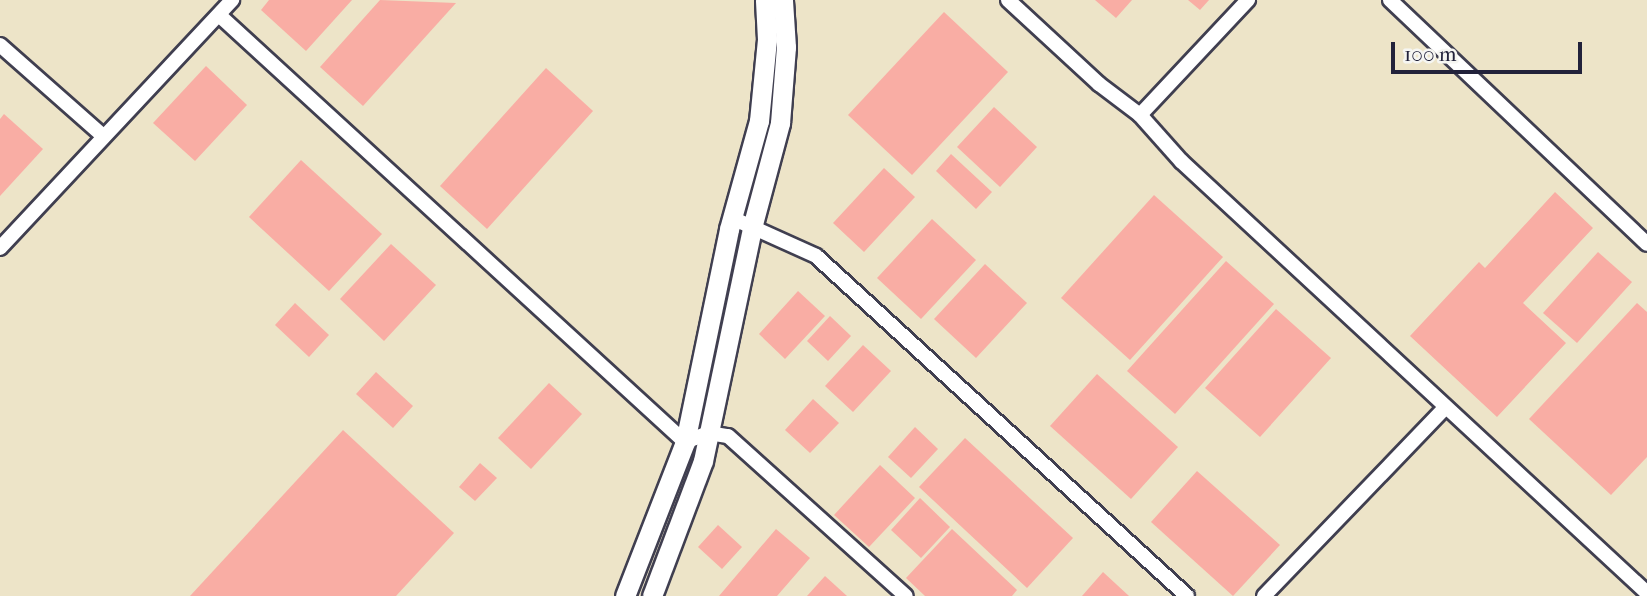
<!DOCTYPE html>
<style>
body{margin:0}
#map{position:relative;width:1647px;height:596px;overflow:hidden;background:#ede4c8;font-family:"IM FELL French Canon",serif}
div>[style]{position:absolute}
.building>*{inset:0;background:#f9ada4}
.roads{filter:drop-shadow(2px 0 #403f50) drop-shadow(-2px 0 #403f50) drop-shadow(0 2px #403f50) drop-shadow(0 -2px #403f50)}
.street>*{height:14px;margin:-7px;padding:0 7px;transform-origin:7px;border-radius:7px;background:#fff}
.secondary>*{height:19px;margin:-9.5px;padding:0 9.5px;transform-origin:9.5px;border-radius:9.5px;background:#fff}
span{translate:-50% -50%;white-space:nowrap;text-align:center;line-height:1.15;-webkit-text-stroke:5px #f6f6f2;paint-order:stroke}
.scale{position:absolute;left:1391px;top:42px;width:191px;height:32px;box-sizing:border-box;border:4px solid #22223b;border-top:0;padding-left:9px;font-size:21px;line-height:24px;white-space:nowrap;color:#22223b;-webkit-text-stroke:5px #f6f6f2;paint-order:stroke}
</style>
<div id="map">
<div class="building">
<div style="clip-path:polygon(269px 0,352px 0,306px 51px,261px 10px)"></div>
<div style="clip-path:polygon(380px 0,456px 3px,363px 106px,320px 67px)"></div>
<div style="clip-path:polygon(1095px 0,1132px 0,1116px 18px)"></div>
<div style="clip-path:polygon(1188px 0,1209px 0,1200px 10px)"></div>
<div style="clip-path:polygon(944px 12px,1008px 72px,912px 175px,848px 115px)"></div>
<div style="clip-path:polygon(206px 66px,247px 105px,195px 161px,153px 123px)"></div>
<div style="clip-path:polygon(546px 68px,593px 111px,487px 229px,440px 186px)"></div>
<div style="clip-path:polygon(994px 107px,1037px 147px,1000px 187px,957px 147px)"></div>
<div style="clip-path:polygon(4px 114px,43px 149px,0 196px,0 119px)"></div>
<div style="clip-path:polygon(951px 154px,992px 192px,976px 209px,936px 171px)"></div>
<div style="clip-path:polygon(301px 160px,382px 234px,329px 291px,249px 217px)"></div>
<div style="clip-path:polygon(884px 168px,915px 197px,864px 252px,833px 223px)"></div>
<div style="clip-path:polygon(1555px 192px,1593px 228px,1523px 303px,1566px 343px,1497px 417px,1410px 336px,1479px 262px,1485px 268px)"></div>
<div style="clip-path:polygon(1154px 195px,1223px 257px,1130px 360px,1061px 298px)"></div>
<div style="clip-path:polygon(932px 219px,976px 260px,921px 319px,877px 278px)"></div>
<div style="clip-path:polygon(391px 244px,436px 285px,384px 341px,340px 299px)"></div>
<div style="clip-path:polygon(1598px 252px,1632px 282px,1577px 343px,1543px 313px)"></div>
<div style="clip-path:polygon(1226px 261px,1274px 304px,1175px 414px,1127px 371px)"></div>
<div style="clip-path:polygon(985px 264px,1027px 303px,976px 358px,934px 319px)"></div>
<div style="clip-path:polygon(798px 291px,825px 316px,785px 359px,759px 334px)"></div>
<div style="clip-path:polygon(295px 303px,329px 335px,309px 357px,275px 325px)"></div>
<div style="clip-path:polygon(1637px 303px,1647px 312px,1647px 457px,1611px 495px,1529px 419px)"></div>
<div style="clip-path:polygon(1276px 309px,1331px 358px,1260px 437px,1205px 388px)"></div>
<div style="clip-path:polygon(830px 316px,851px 336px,828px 361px,807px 341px)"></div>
<div style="clip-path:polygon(863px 345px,891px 371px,853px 412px,825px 386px)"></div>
<div style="clip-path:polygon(376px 372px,413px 406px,393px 428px,356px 394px)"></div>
<div style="clip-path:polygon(1097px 374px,1178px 447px,1131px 499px,1050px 426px)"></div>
<div style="clip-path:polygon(549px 383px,582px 414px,531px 469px,498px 438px)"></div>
<div style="clip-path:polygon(813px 399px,839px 423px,810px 453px,785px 430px)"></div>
<div style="clip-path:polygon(915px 427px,938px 449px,911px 478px,888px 457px)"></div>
<div style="clip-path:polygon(343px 430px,454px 533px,396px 596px,190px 596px)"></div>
<div style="clip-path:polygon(965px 438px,1073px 538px,1027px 588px,919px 487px)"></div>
<div style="clip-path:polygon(480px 463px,497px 478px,475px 501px,459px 487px)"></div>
<div style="clip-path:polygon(880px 465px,915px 498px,869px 547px,834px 515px)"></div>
<div style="clip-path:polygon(1197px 471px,1280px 545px,1233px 596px,1151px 522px)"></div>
<div style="clip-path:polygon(920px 498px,950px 527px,921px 558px,891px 530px)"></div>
<div style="clip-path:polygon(718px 525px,742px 547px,722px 569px,698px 547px)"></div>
<div style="clip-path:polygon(776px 529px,810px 558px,777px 596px,719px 596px)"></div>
<div style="clip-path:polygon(952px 529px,1017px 590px,1012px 596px,925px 596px,906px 578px)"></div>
<div style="clip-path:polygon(1103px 572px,1129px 596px,1082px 596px)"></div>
<div style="clip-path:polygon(825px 576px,847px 596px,807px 596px)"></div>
</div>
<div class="roads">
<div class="street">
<div style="left:1008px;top:0;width:124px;rotate:42.7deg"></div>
<div style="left:1099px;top:84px;width:51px;rotate:37.1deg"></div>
<div style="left:1140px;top:115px;width:62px;rotate:48.3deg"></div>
<div style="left:1181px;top:161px;width:635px;rotate:42.83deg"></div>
<div style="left:1390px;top:0;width:354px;rotate:43.5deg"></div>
<div style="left:219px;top:15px;width:632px;rotate:42.5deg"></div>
<div style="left:685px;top:442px;width:25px;rotate:-21deg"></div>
<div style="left:708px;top:433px;width:20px;rotate:9deg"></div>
<div style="left:728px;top:436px;width:239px;rotate:42deg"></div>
<div style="left:0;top:45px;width:136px;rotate:41.4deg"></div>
<div style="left:1140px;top:115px;width:158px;rotate:-46.8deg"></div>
<div style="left:732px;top:218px;width:92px;rotate:24.3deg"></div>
<div style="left:816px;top:256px;width:503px;rotate:42.5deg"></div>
<div style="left:0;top:248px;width:340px;rotate:-46.9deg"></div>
<div style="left:1264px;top:596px;width:262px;rotate:-46.1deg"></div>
</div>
<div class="secondary">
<div style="left:625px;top:596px;width:165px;rotate:-68.7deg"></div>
<div style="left:685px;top:442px;width:217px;rotate:-78.3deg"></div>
<div style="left:729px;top:229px;width:112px;rotate:-74.5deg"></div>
<div style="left:759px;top:121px;width:82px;rotate:-84.4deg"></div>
<div style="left:767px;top:39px;width:39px;rotate:-93deg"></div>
<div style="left:652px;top:596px;width:144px;rotate:-69.3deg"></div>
<div style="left:703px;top:461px;width:242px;rotate:-78.1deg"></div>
<div style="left:753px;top:224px;width:105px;rotate:-75deg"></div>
<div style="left:780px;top:123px;width:76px;rotate:-85.5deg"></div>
<div style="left:786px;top:47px;width:47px;rotate:-93.7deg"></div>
</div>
</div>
<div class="scale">100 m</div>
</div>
